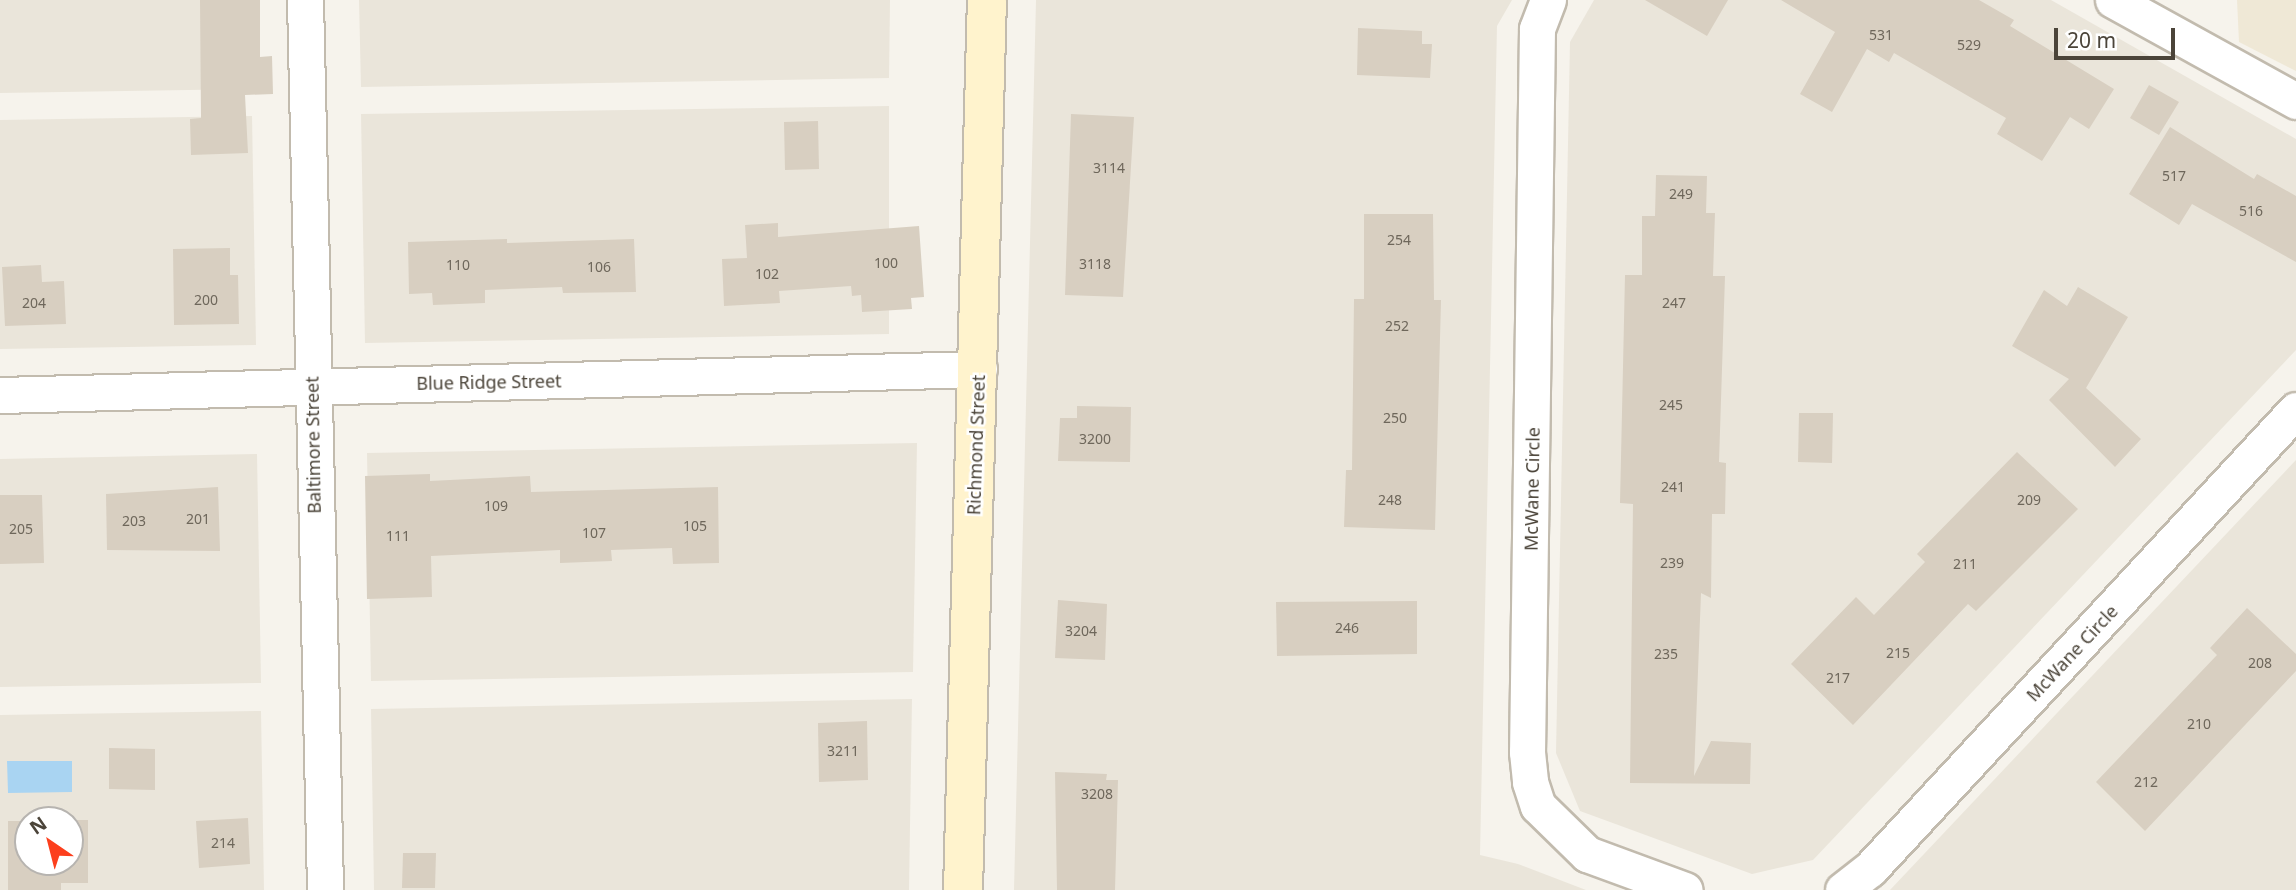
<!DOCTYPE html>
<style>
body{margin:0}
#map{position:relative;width:2296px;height:890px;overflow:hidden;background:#f6f3ec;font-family:"Noto Sans",sans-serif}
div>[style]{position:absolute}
.residential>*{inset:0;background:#eae5da}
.education>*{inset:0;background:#efe8d6}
.water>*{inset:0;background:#a9d4f2}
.building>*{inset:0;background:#d8cfc1}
.roads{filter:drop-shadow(2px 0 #c2bbae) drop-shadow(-2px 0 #c2bbae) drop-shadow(0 2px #c2bbae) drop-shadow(0 -2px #c2bbae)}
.street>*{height:35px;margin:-17.5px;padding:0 17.5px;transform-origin:17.5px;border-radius:17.5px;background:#fff}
.secondary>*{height:38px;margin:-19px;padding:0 19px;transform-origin:19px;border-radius:19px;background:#fff3cd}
span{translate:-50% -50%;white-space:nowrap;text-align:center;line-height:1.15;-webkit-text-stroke:5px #fff;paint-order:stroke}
.number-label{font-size:14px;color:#6e675b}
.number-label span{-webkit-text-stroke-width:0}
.street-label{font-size:18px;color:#4b4439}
.north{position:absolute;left:14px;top:806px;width:70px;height:70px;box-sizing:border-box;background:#fff;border:2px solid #b7b4b0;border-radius:50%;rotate:325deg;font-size:19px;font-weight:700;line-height:28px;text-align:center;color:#4b4439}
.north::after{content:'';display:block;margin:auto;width:24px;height:32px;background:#fc3f1d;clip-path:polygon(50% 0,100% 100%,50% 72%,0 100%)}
.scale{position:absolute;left:2054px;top:28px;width:121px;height:32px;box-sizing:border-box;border:4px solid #4b4439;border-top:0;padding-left:9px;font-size:21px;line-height:24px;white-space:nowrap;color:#4b4439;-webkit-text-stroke:5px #fff;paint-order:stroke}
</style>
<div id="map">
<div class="residential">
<div style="clip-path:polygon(0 0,249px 0,251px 89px,0 93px)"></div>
<div style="clip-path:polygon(359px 0,890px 0,889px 78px,361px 87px)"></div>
<div style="clip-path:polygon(1036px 0,1512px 0,1497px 26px,1480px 855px,1518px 864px,1586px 890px,1014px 890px)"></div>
<div style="clip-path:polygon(1594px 0,2051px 0,2296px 139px,2296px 350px,1813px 860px,1752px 874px,1580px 811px,1556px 753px,1570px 42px)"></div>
<div style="clip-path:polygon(889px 106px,889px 334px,365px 343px,361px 114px)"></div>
<div style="clip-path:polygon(252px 116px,256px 345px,0 349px,0 120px)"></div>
<div style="clip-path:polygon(917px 443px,913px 672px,371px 681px,367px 453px)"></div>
<div style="clip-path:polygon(257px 454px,261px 683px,0 687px,0 459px)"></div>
<div style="clip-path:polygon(2296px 460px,2296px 890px,1890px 890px)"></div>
<div style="clip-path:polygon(912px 699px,909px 890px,374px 890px,371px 709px)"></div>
<div style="clip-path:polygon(evenodd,261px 711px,264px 890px,0 890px,0 715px,261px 711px,28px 820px,70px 820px,70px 862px,28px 862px,28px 820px)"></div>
</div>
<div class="education">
<div style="clip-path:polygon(2237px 0,2296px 0,2296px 71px,2239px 42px)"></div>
</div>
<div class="water">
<div style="clip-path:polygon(7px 761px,72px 761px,72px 792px,8px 793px)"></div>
</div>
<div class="building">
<div style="clip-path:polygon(200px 0,260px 0,260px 57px,272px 56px,273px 94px,245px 95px,248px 153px,191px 155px,190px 119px,201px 118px)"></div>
<div style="clip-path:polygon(1645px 0,1728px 0,1707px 36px)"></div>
<div style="clip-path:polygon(1781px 0,1979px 0,2014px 20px,2010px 26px,2114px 89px,2089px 129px,2070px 117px,2042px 161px,1997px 134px,2006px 118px,1894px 53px,1889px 62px,1867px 49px,1832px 112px,1800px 94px,1835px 32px)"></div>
<div style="clip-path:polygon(1358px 28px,1422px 31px,1422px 44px,1432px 44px,1430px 78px,1357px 75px)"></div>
<div style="clip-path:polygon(2149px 85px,2179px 102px,2159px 135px,2130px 118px)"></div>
<div style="clip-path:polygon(1071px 114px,1134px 117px,1123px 297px,1065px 295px)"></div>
<div style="clip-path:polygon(818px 121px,819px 169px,785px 170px,784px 122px)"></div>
<div style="clip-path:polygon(2170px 127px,2254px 179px,2257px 174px,2296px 196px,2296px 262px,2192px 204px,2179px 225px,2129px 194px)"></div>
<div style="clip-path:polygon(1656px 175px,1707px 176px,1706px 213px,1715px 213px,1713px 276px,1725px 276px,1719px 462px,1726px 463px,1725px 514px,1712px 514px,1711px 598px,1701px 593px,1694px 776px,1711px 741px,1751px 743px,1750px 784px,1630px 783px,1633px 504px,1620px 503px,1625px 275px,1642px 275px,1642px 216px,1655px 216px)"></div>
<div style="clip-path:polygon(1364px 214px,1433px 214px,1434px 300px,1441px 300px,1435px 530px,1344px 527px,1346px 470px,1352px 470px,1354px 299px,1364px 299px)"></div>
<div style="clip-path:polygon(778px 223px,778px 237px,919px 226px,924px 297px,911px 298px,912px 309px,862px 312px,861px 295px,852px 296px,851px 286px,779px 291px,780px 303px,724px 306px,722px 259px,747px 258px,745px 225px)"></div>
<div style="clip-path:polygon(507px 239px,507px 243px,634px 239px,636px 292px,563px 293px,562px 287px,485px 290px,485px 303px,433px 305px,432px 293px,409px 294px,408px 242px)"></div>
<div style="clip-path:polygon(230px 248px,230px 275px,238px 275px,239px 324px,174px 325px,173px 249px)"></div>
<div style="clip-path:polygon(41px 265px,42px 282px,64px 281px,66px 324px,5px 326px,2px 267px)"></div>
<div style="clip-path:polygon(2078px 287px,2128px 317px,2086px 388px,2141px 439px,2115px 467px,2049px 400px,2069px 379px,2012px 346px,2044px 290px,2067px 306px)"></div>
<div style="clip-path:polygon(1077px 406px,1131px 407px,1130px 462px,1058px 461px,1060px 418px,1077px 418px)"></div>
<div style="clip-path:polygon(1799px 413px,1833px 413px,1832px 463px,1798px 462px)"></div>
<div style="clip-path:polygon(2017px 452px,2078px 509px,1976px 611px,1968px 604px,1853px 725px,1791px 664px,1856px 597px,1874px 615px,1925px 562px,1917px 554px)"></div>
<div style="clip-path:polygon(430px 474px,430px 481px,530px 476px,531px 492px,718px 487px,719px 563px,673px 564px,672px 548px,611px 550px,612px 561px,560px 563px,560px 550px,431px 556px,432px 597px,367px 599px,365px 476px)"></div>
<div style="clip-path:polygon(218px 487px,220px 551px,107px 550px,106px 494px)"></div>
<div style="clip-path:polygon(0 495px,42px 495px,44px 563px,0 564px)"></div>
<div style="clip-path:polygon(1058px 600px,1107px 604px,1105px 660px,1055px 658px)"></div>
<div style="clip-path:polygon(1417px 601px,1417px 654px,1277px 656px,1276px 602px)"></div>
<div style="clip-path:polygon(2247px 608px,2296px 654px,2296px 671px,2145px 831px,2096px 782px,2217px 655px,2210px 648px)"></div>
<div style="clip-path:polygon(867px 721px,868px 780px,819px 782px,818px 723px)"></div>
<div style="clip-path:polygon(109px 748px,155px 749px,155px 790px,109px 789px)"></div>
<div style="clip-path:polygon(1055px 772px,1107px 774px,1106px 780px,1118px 780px,1115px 890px,1057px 890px)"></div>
<div style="clip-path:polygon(248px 818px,250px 864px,199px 868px,196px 821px)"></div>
<div style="clip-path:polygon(70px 820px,88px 820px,88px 883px,61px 883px,61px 890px,8px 890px,8px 821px,28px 821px,28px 862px,70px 862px)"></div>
<div style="clip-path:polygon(403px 853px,436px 853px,435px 888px,402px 888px)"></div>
</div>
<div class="roads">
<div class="street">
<div style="left:305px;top:0;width:890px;rotate:88.71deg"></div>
<div style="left:1548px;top:0;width:31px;rotate:111deg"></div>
<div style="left:1537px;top:29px;width:723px;rotate:90.79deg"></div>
<div style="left:1527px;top:752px;width:30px;rotate:84deg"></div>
<div style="left:1530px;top:782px;width:25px;rotate:72deg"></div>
<div style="left:1538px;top:806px;width:69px;rotate:44.4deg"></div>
<div style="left:1587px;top:854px;width:104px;rotate:20.2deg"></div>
<div style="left:2113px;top:0;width:209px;rotate:28.9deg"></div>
<div style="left:0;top:395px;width:979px;rotate:-1.52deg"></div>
<div style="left:1843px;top:890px;width:34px;rotate:-38deg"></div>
<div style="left:1870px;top:869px;width:626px;rotate:-47.14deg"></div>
</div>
<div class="secondary">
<div style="left:963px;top:890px;width:890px;rotate:-88.46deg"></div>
</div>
</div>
<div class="number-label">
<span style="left:1881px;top:35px">531</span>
<span style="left:1969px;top:45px">529</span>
<span style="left:1109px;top:168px">3114</span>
<span style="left:2174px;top:176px">517</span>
<span style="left:1681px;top:194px">249</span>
<span style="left:2251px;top:211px">516</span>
<span style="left:1399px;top:240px">254</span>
<span style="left:886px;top:263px">100</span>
<span style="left:1095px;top:264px">3118</span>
<span style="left:458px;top:265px">110</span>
<span style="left:599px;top:267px">106</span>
<span style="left:767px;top:274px">102</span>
<span style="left:206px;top:300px">200</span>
<span style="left:34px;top:303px">204</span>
<span style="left:1674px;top:303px">247</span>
<span style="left:1397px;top:326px">252</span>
<span style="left:1671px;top:405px">245</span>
<span style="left:1395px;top:418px">250</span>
<span style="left:1095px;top:439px">3200</span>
<span style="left:1673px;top:487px">241</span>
<span style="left:1390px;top:500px">248</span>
<span style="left:2029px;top:500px">209</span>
<span style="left:496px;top:506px">109</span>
<span style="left:198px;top:519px">201</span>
<span style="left:134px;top:521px">203</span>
<span style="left:695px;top:526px">105</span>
<span style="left:21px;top:529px">205</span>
<span style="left:594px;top:533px">107</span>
<span style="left:398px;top:536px">111</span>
<span style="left:1672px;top:563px">239</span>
<span style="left:1965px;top:564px">211</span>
<span style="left:1347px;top:628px">246</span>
<span style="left:1081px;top:631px">3204</span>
<span style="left:1898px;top:653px">215</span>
<span style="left:1666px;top:654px">235</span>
<span style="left:2260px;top:663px">208</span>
<span style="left:1838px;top:678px">217</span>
<span style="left:2199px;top:724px">210</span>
<span style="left:843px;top:751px">3211</span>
<span style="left:2146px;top:782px">212</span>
<span style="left:1097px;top:794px">3208</span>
<span style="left:223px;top:843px">214</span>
</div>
<div class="street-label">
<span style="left:489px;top:382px;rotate:-1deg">Blue Ridge Street</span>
<span style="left:313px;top:445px;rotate:-91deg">Baltimore Street</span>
<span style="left:976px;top:445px;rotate:-88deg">Richmond Street</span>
<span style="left:1532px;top:489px;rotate:-89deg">McWane Circle</span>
<span style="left:2072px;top:653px;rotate:-47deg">McWane Circle</span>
</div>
<div class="north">N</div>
<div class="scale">20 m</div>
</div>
